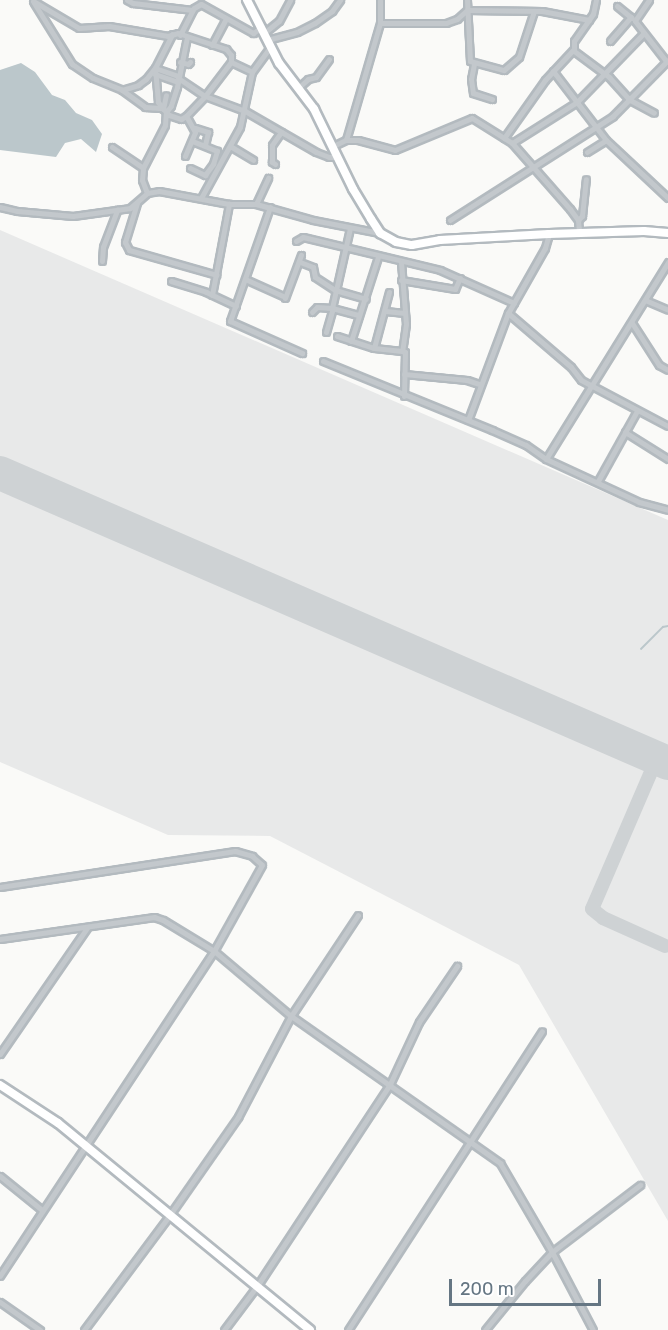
<!DOCTYPE html>
<style>
body{margin:0}
#map{position:relative;width:668px;height:1330px;overflow:hidden;background:#fafaf8;font-family:Rubik,sans-serif}
div>[style]{position:absolute}
.built>*{inset:0;background:#e8e9e9}
.water>*{inset:0;background:#bbc7cb}
.stream>*{height:1.5px;margin:-0.75px;padding:0 0.75px;transform-origin:0.75px;border-radius:0.75px;background:#bbc7cb}
.taxiway>*{height:14px;margin:-7px;padding:0 7px;transform-origin:7px;border-radius:7px;background:#ced2d4}
.runway>*{height:34px;margin:-17px;padding:0 17px;transform-origin:17px;border-radius:17px;background:#ced2d4}
.roads{filter:drop-shadow(2px 0 #b3babf) drop-shadow(-2px 0 #b3babf) drop-shadow(0 2px #b3babf) drop-shadow(0 -2px #b3babf)}
.street>*{height:5px;margin:-2.5px;padding:0 2.5px;transform-origin:2.5px;border-radius:2.5px;background:#c3c8cc}
.secondary>*{height:8px;margin:-4px;padding:0 4px;transform-origin:4px;border-radius:4px;background:#fff}
span{translate:-50% -50%;white-space:nowrap;text-align:center;line-height:1.15;-webkit-text-stroke:6px #fff;paint-order:stroke}
.scale{position:absolute;left:449px;top:1279px;width:152px;height:27px;box-sizing:border-box;border:3px solid #657683;border-top:0;padding-left:8px;font-size:18px;line-height:21px;white-space:nowrap;color:#657683;-webkit-text-stroke:4px #fff;paint-order:stroke}
</style>
<div id="map">
<div class="built">
<div style="clip-path:polygon(0 230px,668px 520px,668px 1221px,519px 965px,270px 836px,168px 835px,0 762px)"></div>
</div>
<div class="water">
<div style="clip-path:polygon(21px 63px,35px 72px,52px 95px,65px 100px,76px 113px,92px 120px,102px 134px,96px 152px,81px 139px,65px 143px,56px 157px,0 150px,0 70px)"></div>
</div>
<div class="stream">
<div style="left:641px;top:649px;width:31px;rotate:-45deg"></div>
<div style="left:663px;top:627px;width:5px;rotate:-11deg"></div>
</div>
<div class="taxiway">
<div style="left:657px;top:758px;width:164px;rotate:113.3deg"></div>
<div style="left:592px;top:909px;width:14px;rotate:39deg"></div>
<div style="left:603px;top:918px;width:68px;rotate:24.3deg"></div>
</div>
<div class="runway">
<div style="left:0;top:473px;width:728px;rotate:23.47deg"></div>
</div>
<div class="roads">
<div class="street">
<div style="left:127px;top:0;width:7px;rotate:27deg"></div>
<div style="left:133px;top:3px;width:60px;rotate:6.7deg"></div>
<div style="left:467px;top:0;width:61px;rotate:87.2deg"></div>
<div style="left:470px;top:61px;width:35px;rotate:15deg"></div>
<div style="left:504px;top:70px;width:20px;rotate:-41deg"></div>
<div style="left:519px;top:57px;width:48px;rotate:-71.9deg"></div>
<div style="left:596px;top:0;width:14px;rotate:102deg"></div>
<div style="left:593px;top:14px;width:33px;rotate:125deg"></div>
<div style="left:574px;top:41px;width:10px;rotate:90deg"></div>
<div style="left:574px;top:51px;width:44px;rotate:36.6deg"></div>
<div style="left:609px;top:77px;width:31px;rotate:48deg"></div>
<div style="left:630px;top:100px;width:27px;rotate:28deg"></div>
<div style="left:649px;top:0;width:25px;rotate:124deg"></div>
<div style="left:635px;top:21px;width:51px;rotate:52.2deg"></div>
<div style="left:33px;top:1px;width:53px;rotate:30.4deg"></div>
<div style="left:79px;top:28px;width:30px;rotate:-4deg"></div>
<div style="left:109px;top:26px;width:60px;rotate:9.6deg"></div>
<div style="left:168px;top:36px;width:10px;rotate:-17deg"></div>
<div style="left:178px;top:33px;width:51px;rotate:18.4deg"></div>
<div style="left:226px;top:49px;width:8px;rotate:50deg"></div>
<div style="left:231px;top:55px;width:7px;rotate:90deg"></div>
<div style="left:34px;top:3px;width:72px;rotate:58.1deg"></div>
<div style="left:72px;top:64px;width:25px;rotate:34deg"></div>
<div style="left:93px;top:78px;width:31px;rotate:22deg"></div>
<div style="left:122px;top:90px;width:17px;rotate:-17deg"></div>
<div style="left:138px;top:85px;width:10px;rotate:-37deg"></div>
<div style="left:146px;top:79px;width:14px;rotate:-51deg"></div>
<div style="left:155px;top:68px;width:38px;rotate:-63deg"></div>
<div style="left:617px;top:6px;width:19px;rotate:39deg"></div>
<div style="left:380px;top:23px;width:66px"></div>
<div style="left:446px;top:23px;width:12px;rotate:-20deg"></div>
<div style="left:457px;top:19px;width:13px;rotate:-42deg"></div>
<div style="left:467px;top:10px;width:75px;rotate:0.8deg"></div>
<div style="left:542px;top:11px;width:48px;rotate:10.8deg"></div>
<div style="left:264px;top:33px;width:19px;rotate:-39deg"></div>
<div style="left:279px;top:21px;width:24px;rotate:-62deg"></div>
<div style="left:180px;top:35px;width:30px;rotate:-63deg"></div>
<div style="left:194px;top:8px;width:8px;rotate:-30deg"></div>
<div style="left:201px;top:4px;width:60px;rotate:29.1deg"></div>
<div style="left:253px;top:33px;width:11px;rotate:-34deg"></div>
<div style="left:187px;top:37px;width:51px;rotate:101.3deg"></div>
<div style="left:177px;top:87px;width:20px;rotate:108deg"></div>
<div style="left:171px;top:106px;width:8px;rotate:130deg"></div>
<div style="left:166px;top:112px;width:4px;rotate:45deg"></div>
<div style="left:169px;top:115px;width:13px;rotate:18deg"></div>
<div style="left:181px;top:119px;width:6px;rotate:-31deg"></div>
<div style="left:186px;top:116px;width:28px;rotate:-46deg"></div>
<div style="left:205px;top:96px;width:43px;rotate:-52.6deg"></div>
<div style="left:231px;top:62px;width:23px;rotate:25deg"></div>
<div style="left:267px;top:40px;width:31px;rotate:-15deg"></div>
<div style="left:297px;top:32px;width:20px;rotate:-27deg"></div>
<div style="left:315px;top:23px;width:21px;rotate:-35deg"></div>
<div style="left:332px;top:11px;width:14px;rotate:-54deg"></div>
<div style="left:610px;top:41px;width:32px;rotate:-49deg"></div>
<div style="left:212px;top:45px;width:30px;rotate:-62deg"></div>
<div style="left:180px;top:62px;width:8px;rotate:14deg"></div>
<div style="left:188px;top:64px;width:3px;rotate:-45deg"></div>
<div style="left:474px;top:64px;width:15px;rotate:101deg"></div>
<div style="left:471px;top:79px;width:14px;rotate:82deg"></div>
<div style="left:473px;top:93px;width:20px;rotate:18deg"></div>
<div style="left:553px;top:71px;width:87px;rotate:52.5deg"></div>
<div style="left:606px;top:140px;width:85px;rotate:43.1deg"></div>
<div style="left:155px;top:74px;width:24px;rotate:19deg"></div>
<div style="left:178px;top:78px;width:32px;rotate:34deg"></div>
<div style="left:205px;top:96px;width:43px;rotate:20.6deg"></div>
<div style="left:245px;top:111px;width:82px;rotate:30deg"></div>
<div style="left:316px;top:152px;width:14px;rotate:21deg"></div>
<div style="left:329px;top:157px;width:8px"></div>
<div style="left:298px;top:88px;width:13px;rotate:-42deg"></div>
<div style="left:308px;top:79px;width:8px;rotate:-14deg"></div>
<div style="left:316px;top:77px;width:22px;rotate:-54deg"></div>
<div style="left:122px;top:90px;width:29px;rotate:36deg"></div>
<div style="left:145px;top:107px;width:16px;rotate:4deg"></div>
<div style="left:163px;top:109px;width:14px;rotate:-78deg"></div>
<div style="left:195px;top:128px;width:14px;rotate:17deg"></div>
<div style="left:208px;top:132px;width:13px;rotate:103deg"></div>
<div style="left:504px;top:138px;width:71px;rotate:-54.7deg"></div>
<div style="left:545px;top:80px;width:41px;rotate:-47deg"></div>
<div style="left:346px;top:140px;width:122px;rotate:-73.8deg"></div>
<div style="left:380px;top:23px;width:23px;rotate:-90deg"></div>
<div style="left:512px;top:143px;width:77px;rotate:-32.2deg"></div>
<div style="left:577px;top:102px;width:95px;rotate:-45.9deg"></div>
<div style="left:230px;top:146px;width:27px;rotate:31deg"></div>
<div style="left:333px;top:146px;width:14px;rotate:-25deg"></div>
<div style="left:346px;top:140px;width:12px"></div>
<div style="left:358px;top:140px;width:38px;rotate:15deg"></div>
<div style="left:395px;top:150px;width:83px;rotate:-22.6deg"></div>
<div style="left:472px;top:118px;width:47px;rotate:32deg"></div>
<div style="left:512px;top:143px;width:88px;rotate:48.7deg"></div>
<div style="left:570px;top:209px;width:14px;rotate:54deg"></div>
<div style="left:578px;top:220px;width:12px;rotate:85deg"></div>
<div style="left:112px;top:147px;width:37px;rotate:34deg"></div>
<div style="left:587px;top:152px;width:22px;rotate:-32deg"></div>
<div style="left:185px;top:156px;width:26px;rotate:-67deg"></div>
<div style="left:195px;top:132px;width:18px;rotate:-119deg"></div>
<div style="left:275px;top:164px;width:4px;rotate:-146deg"></div>
<div style="left:272px;top:162px;width:17px;rotate:-90deg"></div>
<div style="left:272px;top:145px;width:16px;rotate:-55deg"></div>
<div style="left:190px;top:168px;width:17px;rotate:25deg"></div>
<div style="left:205px;top:175px;width:14px;rotate:-54deg"></div>
<div style="left:213px;top:164px;width:14px;rotate:-73deg"></div>
<div style="left:217px;top:151px;width:27px;rotate:-158deg"></div>
<div style="left:147px;top:193px;width:14px;rotate:-111deg"></div>
<div style="left:142px;top:180px;width:12px;rotate:-85deg"></div>
<div style="left:143px;top:168px;width:48px;rotate:-62.9deg"></div>
<div style="left:165px;top:125px;width:13px;rotate:-86deg"></div>
<div style="left:166px;top:112px;width:13px;rotate:-129deg"></div>
<div style="left:158px;top:102px;width:34px;rotate:-95deg"></div>
<div style="left:155px;top:68px;width:24px;rotate:19deg"></div>
<div style="left:201px;top:198px;width:81px;rotate:-61.2deg"></div>
<div style="left:240px;top:127px;width:56px;rotate:-77.7deg"></div>
<div style="left:252px;top:72px;width:31px;rotate:-54deg"></div>
<div style="left:137px;top:203px;width:41px;rotate:107.1deg"></div>
<div style="left:125px;top:242px;width:9px;rotate:63deg"></div>
<div style="left:129px;top:250px;width:91px;rotate:15.9deg"></div>
<div style="left:256px;top:204px;width:29px;rotate:-65deg"></div>
<div style="left:0;top:207px;width:17px;rotate:13deg"></div>
<div style="left:17px;top:211px;width:56px;rotate:5.1deg"></div>
<div style="left:73px;top:216px;width:58px;rotate:-8deg"></div>
<div style="left:130px;top:208px;width:23px;rotate:-41deg"></div>
<div style="left:147px;top:193px;width:12px;rotate:-9deg"></div>
<div style="left:159px;top:191px;width:71px;rotate:10.5deg"></div>
<div style="left:229px;top:204px;width:27px"></div>
<div style="left:256px;top:204px;width:59px;rotate:15.7deg"></div>
<div style="left:313px;top:220px;width:68px;rotate:11deg"></div>
<div style="left:270px;top:207px;width:121px;rotate:109.3deg"></div>
<div style="left:230px;top:321px;width:79px;rotate:24deg"></div>
<div style="left:450px;top:220px;width:193px;rotate:-32.5deg"></div>
<div style="left:613px;top:116px;width:78px;rotate:-45.5deg"></div>
<div style="left:578px;top:220px;width:6px;rotate:-45deg"></div>
<div style="left:582px;top:216px;width:37px;rotate:-84deg"></div>
<div style="left:549px;top:234px;width:15px;rotate:106deg"></div>
<div style="left:545px;top:248px;width:75px;rotate:119.6deg"></div>
<div style="left:508px;top:313px;width:83px;rotate:40.6deg"></div>
<div style="left:571px;top:367px;width:16px;rotate:52deg"></div>
<div style="left:581px;top:380px;width:98px;rotate:27.9deg"></div>
<div style="left:296px;top:241px;width:8px;rotate:-30deg"></div>
<div style="left:303px;top:237px;width:141px;rotate:13.5deg"></div>
<div style="left:440px;top:270px;width:81px;rotate:24deg"></div>
<div style="left:102px;top:261px;width:14px;rotate:-86deg"></div>
<div style="left:103px;top:247px;width:40px;rotate:-69deg"></div>
<div style="left:300px;top:262px;width:14px;rotate:21deg"></div>
<div style="left:313px;top:267px;width:10px;rotate:79deg"></div>
<div style="left:315px;top:277px;width:24px;rotate:33deg"></div>
<div style="left:335px;top:290px;width:32px;rotate:16deg"></div>
<div style="left:401px;top:262px;width:62px;rotate:85.4deg"></div>
<div style="left:406px;top:324px;width:27px;rotate:98deg"></div>
<div style="left:402px;top:351px;width:3px;rotate:18deg"></div>
<div style="left:405px;top:352px;width:44px;rotate:91.3deg"></div>
<div style="left:245px;top:279px;width:44px;rotate:24.2deg"></div>
<div style="left:401px;top:280px;width:55px;rotate:9.5deg"></div>
<div style="left:455px;top:289px;width:12px;rotate:-66deg"></div>
<div style="left:171px;top:281px;width:37px;rotate:17deg"></div>
<div style="left:206px;top:292px;width:33px;rotate:25deg"></div>
<div style="left:212px;top:295px;width:93px;rotate:-79.4deg"></div>
<div style="left:285px;top:298px;width:46px;rotate:-69.6deg"></div>
<div style="left:645px;top:300px;width:25px;rotate:23deg"></div>
<div style="left:332px;top:308px;width:82px;rotate:-77.3deg"></div>
<div style="left:385px;top:311px;width:20px;rotate:6deg"></div>
<div style="left:312px;top:312px;width:7px;rotate:-45deg"></div>
<div style="left:317px;top:307px;width:15px;rotate:4deg"></div>
<div style="left:332px;top:308px;width:28px;rotate:15deg"></div>
<div style="left:632px;top:323px;width:50px;rotate:57.3deg"></div>
<div style="left:659px;top:365px;width:10px;rotate:29deg"></div>
<div style="left:326px;top:332px;width:25px;rotate:-74deg"></div>
<div style="left:337px;top:336px;width:39px;rotate:18deg"></div>
<div style="left:374px;top:348px;width:58px;rotate:-75deg"></div>
<div style="left:351px;top:341px;width:88px;rotate:-72.2deg"></div>
<div style="left:374px;top:348px;width:28px;rotate:6deg"></div>
<div style="left:323px;top:361px;width:183px;rotate:22.2deg"></div>
<div style="left:492px;top:430px;width:37px;rotate:24deg"></div>
<div style="left:526px;top:445px;width:24px;rotate:35deg"></div>
<div style="left:546px;top:459px;width:102px;rotate:24.8deg"></div>
<div style="left:639px;top:502px;width:30px;rotate:15deg"></div>
<div style="left:404px;top:374px;width:63px;rotate:5.4deg"></div>
<div style="left:467px;top:380px;width:13px;rotate:18deg"></div>
<div style="left:468px;top:420px;width:114px;rotate:-69.5deg"></div>
<div style="left:625px;top:432px;width:51px;rotate:32.1deg"></div>
<div style="left:546px;top:459px;width:232px;rotate:-58.2deg"></div>
<div style="left:598px;top:481px;width:80px;rotate:-60.9deg"></div>
<div style="left:0;top:887px;width:238px;rotate:-8.7deg"></div>
<div style="left:235px;top:851px;width:18px;rotate:16deg"></div>
<div style="left:252px;top:856px;width:13px;rotate:42deg"></div>
<div style="left:262px;top:865px;width:98px;rotate:119.2deg"></div>
<div style="left:214px;top:951px;width:389px;rotate:123.4deg"></div>
<div style="left:0;top:939px;width:156px;rotate:-8.1deg"></div>
<div style="left:154px;top:917px;width:9px;rotate:18deg"></div>
<div style="left:163px;top:920px;width:60px;rotate:31.3deg"></div>
<div style="left:214px;top:951px;width:101px;rotate:40.2deg"></div>
<div style="left:291px;top:1016px;width:256px;rotate:35.1deg"></div>
<div style="left:500px;top:1163px;width:103px;rotate:59.7deg"></div>
<div style="left:552px;top:1252px;width:88px;rotate:62.3deg"></div>
<div style="left:0;top:1054px;width:153px;rotate:-55.4deg"></div>
<div style="left:0;top:1176px;width:54px;rotate:39deg"></div>
<div style="left:0;top:1302px;width:49px;rotate:35deg"></div>
<div style="left:84px;top:1330px;width:142px;rotate:-53.3deg"></div>
<div style="left:169px;top:1216px;width:121px;rotate:-55.1deg"></div>
<div style="left:238px;top:1117px;width:114px;rotate:-62.3deg"></div>
<div style="left:291px;top:1016px;width:121px;rotate:-56.4deg"></div>
<div style="left:224px;top:1330px;width:55px;rotate:-53.1deg"></div>
<div style="left:257px;top:1286px;width:242px;rotate:-56.6deg"></div>
<div style="left:390px;top:1084px;width:68px;rotate:-64.9deg"></div>
<div style="left:419px;top:1022px;width:68px;rotate:-55.8deg"></div>
<div style="left:348px;top:1330px;width:356px;rotate:-57deg"></div>
<div style="left:485px;top:1330px;width:63px;rotate:-50.8deg"></div>
<div style="left:525px;top:1281px;width:40px;rotate:-47deg"></div>
<div style="left:552px;top:1252px;width:111px;rotate:-37.3deg"></div>
</div>
<div class="secondary">
<div style="left:247px;top:0;width:71px;rotate:63.1deg"></div>
<div style="left:279px;top:63px;width:58px;rotate:52.7deg"></div>
<div style="left:314px;top:109px;width:89px;rotate:64deg"></div>
<div style="left:353px;top:189px;width:35px;rotate:59deg"></div>
<div style="left:371px;top:219px;width:17px;rotate:57deg"></div>
<div style="left:380px;top:233px;width:18px;rotate:29deg"></div>
<div style="left:396px;top:242px;width:16px;rotate:11deg"></div>
<div style="left:412px;top:245px;width:28px;rotate:-10deg"></div>
<div style="left:440px;top:240px;width:109px;rotate:-3.2deg"></div>
<div style="left:549px;top:234px;width:95px;rotate:-1.8deg"></div>
<div style="left:644px;top:231px;width:24px;rotate:5deg"></div>
<div style="left:0;top:1085px;width:69px;rotate:33.2deg"></div>
<div style="left:58px;top:1123px;width:326px;rotate:39.4deg"></div>
</div>
</div>
<div class="scale">200 m</div>
</div>
